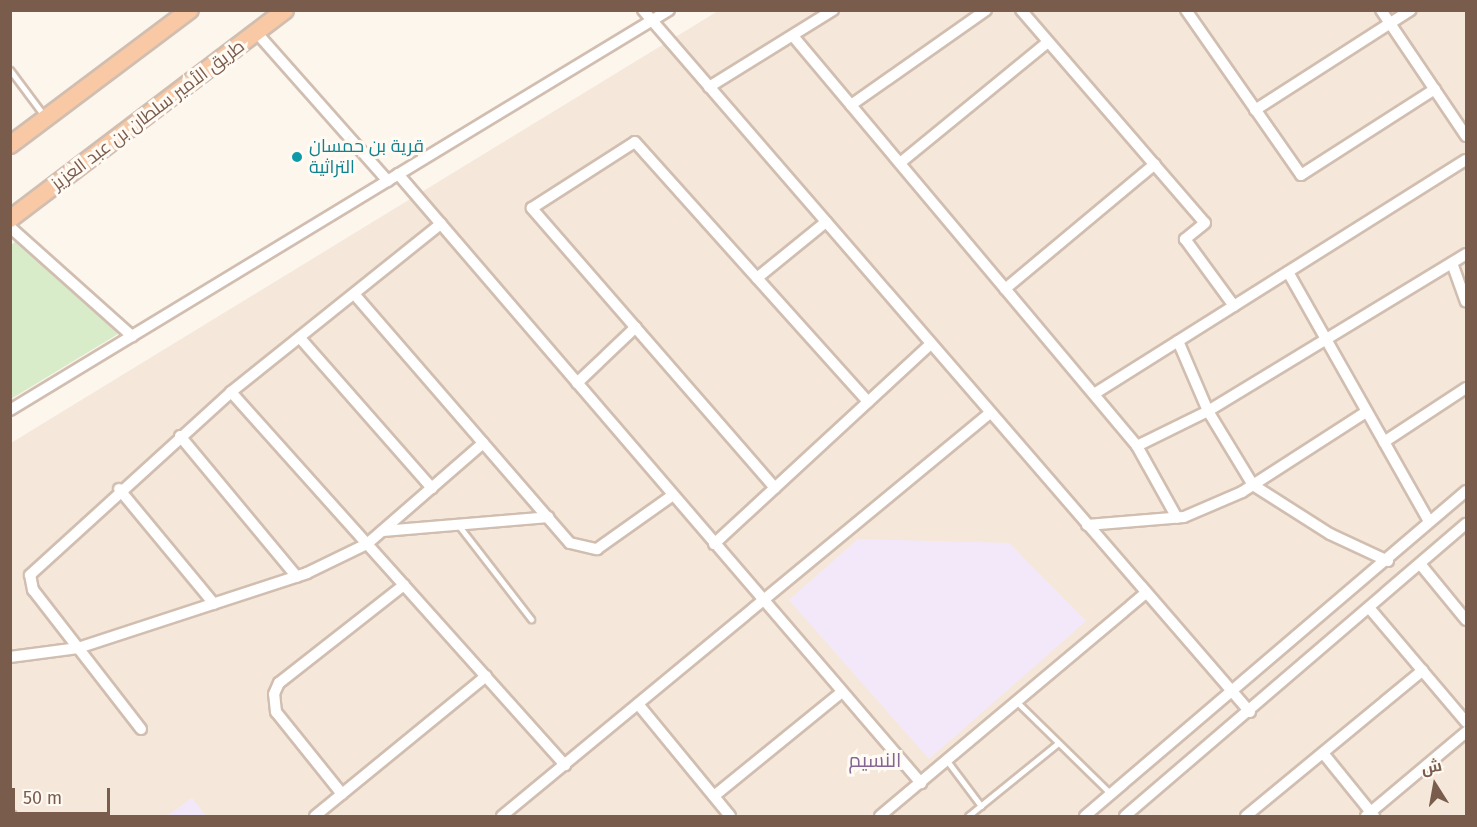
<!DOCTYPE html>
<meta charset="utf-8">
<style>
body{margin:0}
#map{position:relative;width:1477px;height:827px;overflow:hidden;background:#fdf6ec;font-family:"Fira Sans",Cairo,sans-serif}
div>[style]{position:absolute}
.residential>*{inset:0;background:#f5e8da}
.education>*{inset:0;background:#f3e8fa}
.green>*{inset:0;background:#d8ecc9}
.roads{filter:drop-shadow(2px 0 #d1beb0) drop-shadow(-2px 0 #d1beb0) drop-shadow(0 2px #d1beb0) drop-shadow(0 -2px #d1beb0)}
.service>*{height:5px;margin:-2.5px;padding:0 2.5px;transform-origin:2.5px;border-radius:2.5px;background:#fff}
.minor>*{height:10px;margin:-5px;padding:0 5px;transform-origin:5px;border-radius:5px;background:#fff}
.trunk>*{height:16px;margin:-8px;padding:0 8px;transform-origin:8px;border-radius:8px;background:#f9c8a4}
.dots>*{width:16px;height:16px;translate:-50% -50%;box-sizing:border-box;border:3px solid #fffaf3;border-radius:50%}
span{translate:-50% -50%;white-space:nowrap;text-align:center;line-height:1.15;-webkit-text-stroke:6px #fffaf3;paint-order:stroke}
.street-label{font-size:18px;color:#7a5c4d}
.culture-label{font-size:18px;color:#0d838f}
.left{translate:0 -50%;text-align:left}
.neighbourhood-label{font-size:20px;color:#846695}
.frame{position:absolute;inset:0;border:12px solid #7a5c4d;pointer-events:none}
.north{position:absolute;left:1405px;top:755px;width:60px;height:60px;-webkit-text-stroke:4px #fffaf3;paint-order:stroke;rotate:349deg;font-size:16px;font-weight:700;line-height:24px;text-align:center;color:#7a5c4d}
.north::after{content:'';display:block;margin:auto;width:21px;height:27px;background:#7a5c4d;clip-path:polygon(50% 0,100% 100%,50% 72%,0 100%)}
.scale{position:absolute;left:12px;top:788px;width:98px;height:27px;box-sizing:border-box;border:3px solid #7a5c4d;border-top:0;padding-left:8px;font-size:18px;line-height:21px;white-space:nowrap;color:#7a5c4d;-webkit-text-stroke:4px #fffaf3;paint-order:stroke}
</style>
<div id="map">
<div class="residential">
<div style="clip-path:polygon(718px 11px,1466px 11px,1466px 816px,11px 816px,11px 443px)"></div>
</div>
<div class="education">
<div style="clip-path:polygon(858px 539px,1009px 543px,1086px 621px,929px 759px,789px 600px)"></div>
<div style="clip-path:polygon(192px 798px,206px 816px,167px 816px)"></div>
</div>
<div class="green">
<div style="clip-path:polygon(20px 238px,118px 334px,11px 399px,11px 245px)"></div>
</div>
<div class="roads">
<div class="service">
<div style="left:10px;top:70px;width:59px;rotate:53.3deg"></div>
<div style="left:459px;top:526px;width:118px;rotate:52.3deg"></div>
<div style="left:1018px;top:703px;width:130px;rotate:44.4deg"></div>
<div style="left:948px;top:762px;width:55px;rotate:53.1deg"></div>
<div style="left:968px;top:816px;width:114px;rotate:-39deg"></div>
</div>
<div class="minor">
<div style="left:643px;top:10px;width:928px;rotate:49.15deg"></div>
<div style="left:1021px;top:10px;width:281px;rotate:49.2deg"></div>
<div style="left:1205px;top:223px;width:26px;rotate:141deg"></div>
<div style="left:1185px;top:239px;width:83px;rotate:53.8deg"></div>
<div style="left:1186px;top:10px;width:201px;rotate:55.1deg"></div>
<div style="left:1301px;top:175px;width:159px;rotate:-32.7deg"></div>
<div style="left:1381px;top:10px;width:152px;rotate:56deg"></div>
<div style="left:256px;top:32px;width:199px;rotate:48.5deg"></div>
<div style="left:793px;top:36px;width:535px;rotate:50deg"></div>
<div style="left:1137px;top:446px;width:82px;rotate:60.9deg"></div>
<div style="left:709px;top:87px;width:146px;rotate:-31.8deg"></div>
<div style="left:851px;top:105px;width:165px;rotate:-35.1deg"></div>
<div style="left:1255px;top:110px;width:185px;rotate:-32.7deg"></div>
<div style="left:900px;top:163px;width:191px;rotate:-39.3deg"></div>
<div style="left:398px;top:174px;width:803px;rotate:49.34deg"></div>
<div style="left:10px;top:227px;width:164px;rotate:41.8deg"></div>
<div style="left:1452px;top:263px;width:41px;rotate:70.3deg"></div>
<div style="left:1288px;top:272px;width:286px;rotate:60.5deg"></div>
<div style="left:757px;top:278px;width:89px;rotate:-39.1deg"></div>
<div style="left:1005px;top:289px;width:195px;rotate:-39.8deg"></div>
<div style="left:355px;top:295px;width:328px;rotate:49.1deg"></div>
<div style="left:570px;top:543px;width:28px;rotate:13deg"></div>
<div style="left:597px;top:549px;width:93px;rotate:-35.4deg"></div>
<div style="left:300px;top:338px;width:200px;rotate:48.7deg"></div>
<div style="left:1178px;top:341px;width:76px;rotate:66.8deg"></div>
<div style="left:1208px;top:411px;width:87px;rotate:58.7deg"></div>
<div style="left:1253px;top:485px;width:91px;rotate:32.5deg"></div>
<div style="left:1330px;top:534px;width:64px;rotate:25deg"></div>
<div style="left:577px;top:383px;width:81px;rotate:-43.5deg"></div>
<div style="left:231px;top:392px;width:501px;rotate:48.16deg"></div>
<div style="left:1094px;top:394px;width:439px;rotate:-32.2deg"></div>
<div style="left:10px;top:410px;width:771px;rotate:-31.26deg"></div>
<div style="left:180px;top:436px;width:183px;rotate:50.3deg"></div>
<div style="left:1384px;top:442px;width:98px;rotate:-33.4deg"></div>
<div style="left:1137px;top:446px;width:79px;rotate:-26.2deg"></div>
<div style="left:1208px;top:411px;width:302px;rotate:-31.3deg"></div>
<div style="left:775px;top:488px;width:371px;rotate:-131deg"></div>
<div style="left:532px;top:208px;width:122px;rotate:-32.7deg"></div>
<div style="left:635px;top:142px;width:349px;rotate:48.1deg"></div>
<div style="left:119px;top:489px;width:149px;rotate:50.4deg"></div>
<div style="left:1087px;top:525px;width:97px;rotate:-4.7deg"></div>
<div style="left:1184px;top:517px;width:63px;rotate:-23.3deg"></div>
<div style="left:1242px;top:492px;width:148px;rotate:-32.8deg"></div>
<div style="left:383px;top:531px;width:166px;rotate:-4.8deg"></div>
<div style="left:714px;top:544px;width:295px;rotate:-42.7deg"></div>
<div style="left:1421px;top:565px;width:71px;rotate:50.7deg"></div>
<div style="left:1371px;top:610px;width:147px;rotate:49.7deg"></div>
<div style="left:10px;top:657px;width:69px;rotate:-7.5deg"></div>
<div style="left:78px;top:648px;width:241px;rotate:-18.1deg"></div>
<div style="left:307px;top:573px;width:67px;rotate:-25.8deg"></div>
<div style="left:367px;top:544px;width:154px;rotate:-41deg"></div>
<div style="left:638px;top:704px;width:145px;rotate:50.6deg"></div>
<div style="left:141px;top:729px;width:176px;rotate:-127.8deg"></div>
<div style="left:33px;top:590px;width:15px;rotate:-101deg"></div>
<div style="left:30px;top:575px;width:272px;rotate:-42.3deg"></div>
<div style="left:231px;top:392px;width:269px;rotate:-38.7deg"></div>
<div style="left:1323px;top:753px;width:81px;rotate:51deg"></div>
<div style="left:342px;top:794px;width:105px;rotate:-128.8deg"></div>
<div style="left:276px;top:712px;width:18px;rotate:-96deg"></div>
<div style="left:274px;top:694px;width:12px;rotate:-66deg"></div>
<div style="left:279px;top:683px;width:159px;rotate:-38.1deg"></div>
<div style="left:714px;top:796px;width:165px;rotate:-39.1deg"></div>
<div style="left:10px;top:816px;width:1px"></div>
<div style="left:315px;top:816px;width:221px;rotate:-39.3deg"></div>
<div style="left:502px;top:816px;width:633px;rotate:-39.55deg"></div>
<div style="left:880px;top:816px;width:347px;rotate:-40deg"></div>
<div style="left:1085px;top:816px;width:501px;rotate:-40.46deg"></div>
<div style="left:1125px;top:816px;width:449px;rotate:-40.6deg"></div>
<div style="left:1246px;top:816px;width:229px;rotate:-39.5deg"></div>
<div style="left:1366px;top:816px;width:131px;rotate:-40deg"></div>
</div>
<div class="trunk">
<div style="left:10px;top:145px;width:225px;rotate:-36.9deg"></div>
<div style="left:10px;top:219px;width:345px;rotate:-37.2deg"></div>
</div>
</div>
<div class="dots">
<div style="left:297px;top:157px;background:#0f9aa8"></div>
</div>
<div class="street-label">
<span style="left:148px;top:115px;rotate:-37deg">طريق الأمير سلطان بن عبد العزيز</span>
</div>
<div class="culture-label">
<span class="left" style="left:309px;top:157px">قرية بن حمسان<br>التراثية</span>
</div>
<div class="neighbourhood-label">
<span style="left:875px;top:760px">النسيم</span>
</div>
<div class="frame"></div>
<div class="north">ش</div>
<div class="scale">50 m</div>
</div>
